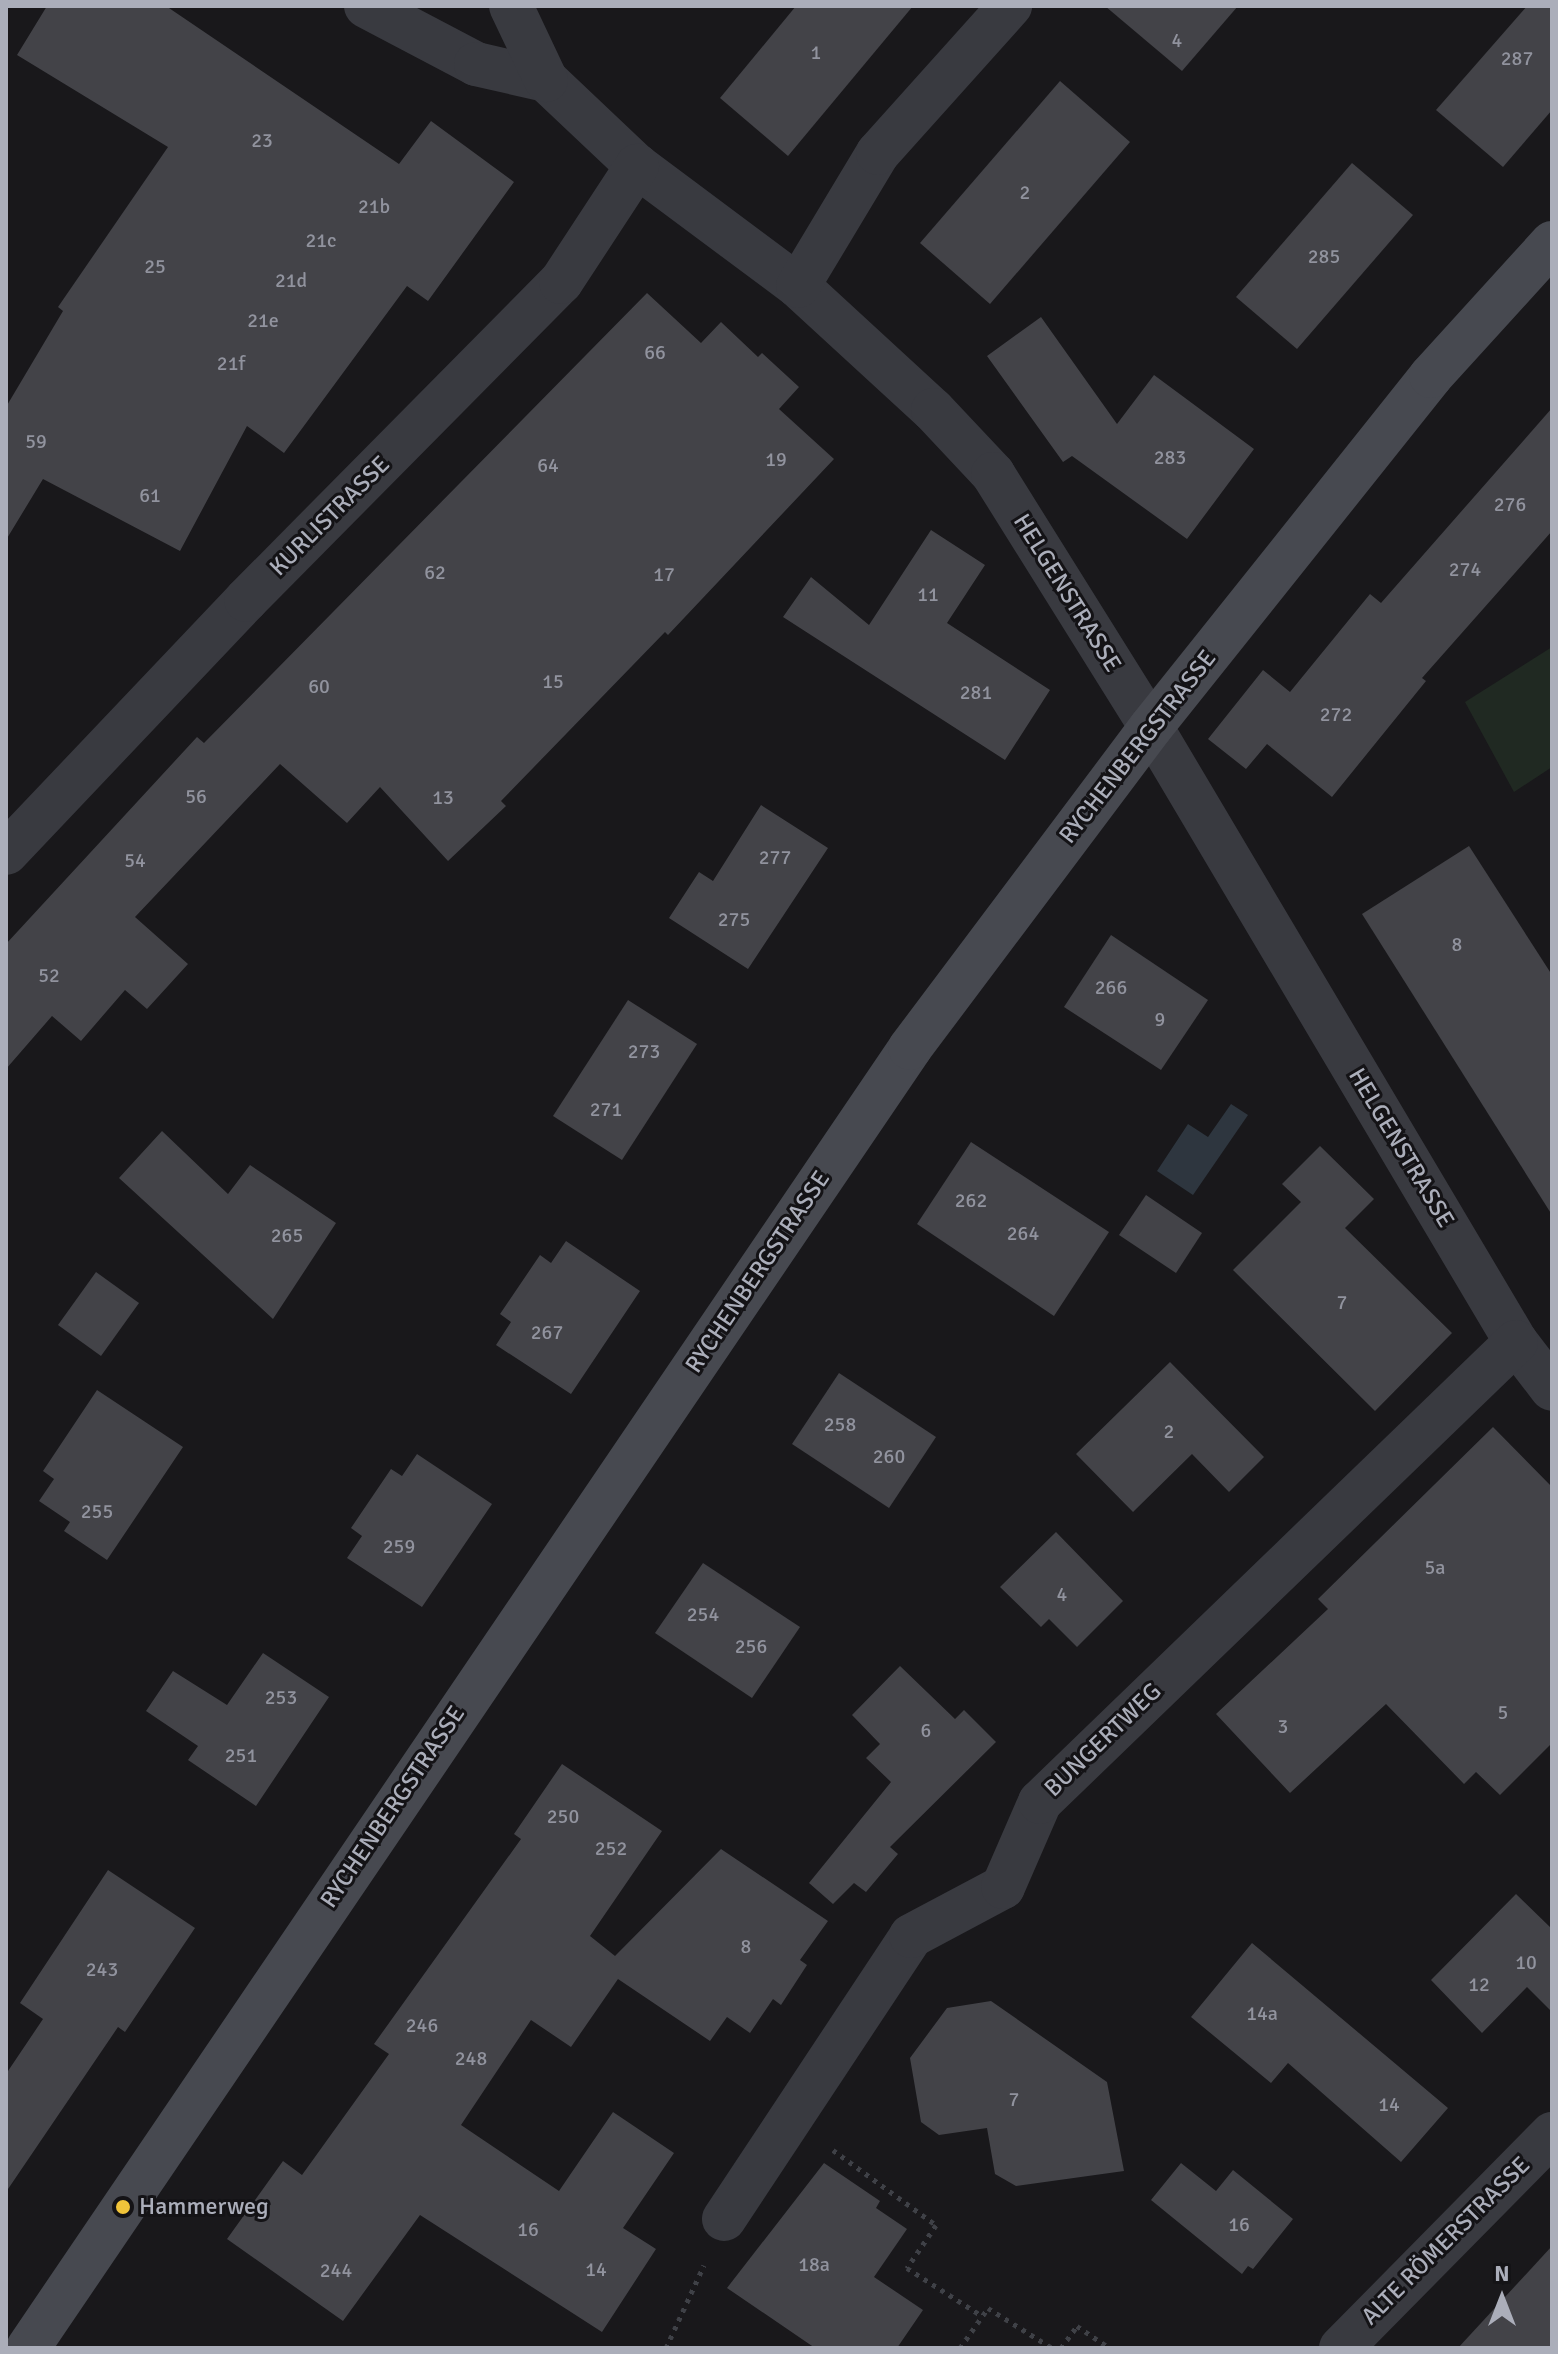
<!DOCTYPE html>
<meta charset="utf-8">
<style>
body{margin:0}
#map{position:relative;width:1558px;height:2354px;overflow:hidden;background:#19181b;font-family:Signika,sans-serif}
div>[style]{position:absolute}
.green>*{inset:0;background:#202922}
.water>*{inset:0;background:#2e363f}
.building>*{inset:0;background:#434348}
.path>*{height:5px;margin-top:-2.5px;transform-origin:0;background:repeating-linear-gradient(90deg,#3f4147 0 4px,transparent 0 10px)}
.street>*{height:44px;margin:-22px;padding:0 22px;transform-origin:22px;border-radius:22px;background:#393a40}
.secondary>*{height:44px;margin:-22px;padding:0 22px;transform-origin:22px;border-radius:22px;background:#474950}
.dots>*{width:22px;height:22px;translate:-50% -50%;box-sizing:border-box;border:4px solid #141316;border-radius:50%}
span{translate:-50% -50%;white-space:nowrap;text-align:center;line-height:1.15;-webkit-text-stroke:6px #141316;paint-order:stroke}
.number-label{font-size:20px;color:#91939e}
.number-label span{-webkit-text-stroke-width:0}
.street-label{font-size:24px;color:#abaeba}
.poi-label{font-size:24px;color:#abaeba}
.left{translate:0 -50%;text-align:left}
.frame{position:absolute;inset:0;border:8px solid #abaeba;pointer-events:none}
.north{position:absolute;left:1462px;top:2258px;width:80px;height:80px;-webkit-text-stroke:6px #141316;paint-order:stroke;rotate:0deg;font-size:22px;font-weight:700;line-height:32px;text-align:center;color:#abaeba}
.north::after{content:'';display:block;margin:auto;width:28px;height:36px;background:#abaeba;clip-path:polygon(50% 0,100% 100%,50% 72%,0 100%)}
</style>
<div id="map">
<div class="green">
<div style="clip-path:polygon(1552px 647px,1552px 767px,1514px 792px,1465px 702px)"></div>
</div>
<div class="water">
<div style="clip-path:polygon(1231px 1104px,1248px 1115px,1193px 1195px,1157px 1171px,1188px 1124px,1208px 1137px)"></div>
</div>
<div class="building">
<div style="clip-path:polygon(47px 6px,166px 6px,399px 164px,431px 121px,514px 182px,428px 301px,407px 286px,284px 453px,247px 426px,180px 551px,43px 479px,6px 540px,6px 407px,63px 311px,58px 307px,168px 147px,17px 55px)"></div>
<div style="clip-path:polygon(796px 6px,913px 6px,788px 156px,720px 98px)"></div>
<div style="clip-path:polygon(1105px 6px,1238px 6px,1182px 71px)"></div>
<div style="clip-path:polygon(1527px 6px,1552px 6px,1552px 110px,1503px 167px,1436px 110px)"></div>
<div style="clip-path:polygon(1060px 81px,1130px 142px,990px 304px,920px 243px)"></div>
<div style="clip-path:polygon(1352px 163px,1413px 215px,1297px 349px,1236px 297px)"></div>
<div style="clip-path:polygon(647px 293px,701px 343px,721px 322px,758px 357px,762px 353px,799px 387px,779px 409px,834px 459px,668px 635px,665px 632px,501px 801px,506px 806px,448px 861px,380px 787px,347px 823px,280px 764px,135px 917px,188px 964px,147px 1009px,125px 990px,81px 1041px,52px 1016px,6px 1069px,6px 944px,197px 737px,204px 743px)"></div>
<div style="clip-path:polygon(1041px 317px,1117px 424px,1154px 375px,1254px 449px,1187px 539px,1072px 456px,1063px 462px,987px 356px)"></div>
<div style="clip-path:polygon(1552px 408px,1552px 531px,1422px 678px,1426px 681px,1332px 797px,1267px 744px,1246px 769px,1208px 739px,1263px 670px,1290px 692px,1370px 594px,1381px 603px)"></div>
<div style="clip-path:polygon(931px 530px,985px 565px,947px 623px,1050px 690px,1005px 760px,783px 617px,811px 577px,869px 625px)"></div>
<div style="clip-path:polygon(761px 805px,828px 848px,748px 969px,669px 918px,699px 872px,713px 881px)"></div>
<div style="clip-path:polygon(1469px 846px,1552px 975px,1552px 1215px,1362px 914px)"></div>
<div style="clip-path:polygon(1111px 935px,1208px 1000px,1161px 1070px,1064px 1007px)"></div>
<div style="clip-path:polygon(628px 1000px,697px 1044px,622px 1160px,553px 1116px)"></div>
<div style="clip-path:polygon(162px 1131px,228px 1194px,250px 1165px,336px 1223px,273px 1319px,119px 1178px)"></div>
<div style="clip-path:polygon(971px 1142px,1109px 1232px,1054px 1316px,917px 1224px)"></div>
<div style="clip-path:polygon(1320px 1146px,1374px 1199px,1345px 1228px,1452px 1333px,1375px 1411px,1233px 1270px,1301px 1202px,1282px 1184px)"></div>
<div style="clip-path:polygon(1146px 1195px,1202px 1233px,1176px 1273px,1119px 1235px)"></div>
<div style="clip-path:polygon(566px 1241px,640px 1291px,571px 1394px,496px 1345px,511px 1322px,500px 1314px,540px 1255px,551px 1263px)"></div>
<div style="clip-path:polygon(96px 1272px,139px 1303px,101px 1356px,58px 1325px)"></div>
<div style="clip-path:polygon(1170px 1362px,1264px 1457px,1229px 1492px,1192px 1454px,1133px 1512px,1076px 1454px)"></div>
<div style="clip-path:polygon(839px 1373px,936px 1437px,889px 1508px,792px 1444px)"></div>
<div style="clip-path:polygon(97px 1390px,183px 1447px,107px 1560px,64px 1531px,70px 1522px,39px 1501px,54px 1479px,43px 1471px)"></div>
<div style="clip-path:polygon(1493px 1427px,1552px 1487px,1552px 1743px,1500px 1795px,1476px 1772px,1464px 1784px,1386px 1704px,1290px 1793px,1216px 1714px,1328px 1609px,1318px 1599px)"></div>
<div style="clip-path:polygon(417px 1454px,492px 1504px,422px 1607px,347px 1558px,362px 1536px,351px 1528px,391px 1469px,402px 1476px)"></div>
<div style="clip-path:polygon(1056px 1532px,1123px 1601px,1077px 1647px,1049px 1619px,1041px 1627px,1000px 1587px)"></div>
<div style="clip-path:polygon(703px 1563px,800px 1627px,752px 1698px,655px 1633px)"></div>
<div style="clip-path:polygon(263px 1653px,329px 1697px,256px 1806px,188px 1760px,198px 1746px,146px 1711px,173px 1671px,227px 1705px)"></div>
<div style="clip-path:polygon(900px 1666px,955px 1719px,964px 1710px,996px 1742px,890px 1847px,898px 1854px,866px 1892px,854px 1883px,833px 1904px,809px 1883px,891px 1782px,866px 1758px,880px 1744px,852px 1715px)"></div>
<div style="clip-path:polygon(562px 1764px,662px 1831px,590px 1936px,615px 1956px,721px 1849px,828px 1921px,800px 1960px,807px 1965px,781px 2005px,773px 1999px,750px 2033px,727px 2017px,710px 2041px,618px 1979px,571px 2047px,531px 2020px,461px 2125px,559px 2191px,613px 2112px,674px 2153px,623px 2228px,656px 2249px,602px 2332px,420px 2215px,343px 2321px,227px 2239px,283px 2161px,302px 2175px,389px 2054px,374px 2044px,521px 1839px,514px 1834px)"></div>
<div style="clip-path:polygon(108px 1870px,195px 1928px,125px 2032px,118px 2027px,6px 2192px,6px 2074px,43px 2019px,20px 2003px)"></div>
<div style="clip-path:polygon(1516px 1894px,1552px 1929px,1552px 2012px,1527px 1987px,1482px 2033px,1431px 1980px)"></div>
<div style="clip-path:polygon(1252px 1943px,1448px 2108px,1401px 2162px,1288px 2063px,1271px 2083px,1191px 2017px)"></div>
<div style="clip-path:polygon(991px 2001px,1107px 2082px,1124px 2171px,1016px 2186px,995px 2174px,987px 2128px,939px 2135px,921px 2122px,910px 2058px,947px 2008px)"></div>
<div style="clip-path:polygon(824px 2163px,880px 2201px,876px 2208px,907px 2229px,874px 2277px,923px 2310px,897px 2348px,815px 2348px,727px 2288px)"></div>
<div style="clip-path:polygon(1181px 2163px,1216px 2191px,1233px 2170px,1293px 2219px,1253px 2269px,1248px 2266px,1242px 2274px,1151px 2200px)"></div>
<div style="clip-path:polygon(1552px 2246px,1552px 2348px,1458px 2348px)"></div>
</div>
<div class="path">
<div style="left:833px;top:2150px;width:127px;rotate:36.1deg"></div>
<div style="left:936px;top:2225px;width:52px;rotate:124deg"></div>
<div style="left:907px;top:2268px;width:89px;rotate:32.6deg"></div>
<div style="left:666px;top:2348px;width:91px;rotate:-65.4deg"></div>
<div style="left:960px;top:2348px;width:49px;rotate:-55deg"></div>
<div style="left:988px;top:2308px;width:75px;rotate:32deg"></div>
<div style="left:1061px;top:2348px;width:27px;rotate:-54deg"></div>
<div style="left:1077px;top:2326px;width:40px;rotate:34deg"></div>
</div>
<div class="street">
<div style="left:366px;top:6px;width:124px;rotate:27.8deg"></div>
<div style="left:476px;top:64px;width:72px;rotate:12.9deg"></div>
<div style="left:546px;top:80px;width:125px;rotate:43.4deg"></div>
<div style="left:637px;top:166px;width:201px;rotate:36.7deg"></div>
<div style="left:798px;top:286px;width:183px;rotate:42.6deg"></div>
<div style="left:933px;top:410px;width:88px;rotate:46.8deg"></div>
<div style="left:993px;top:474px;width:298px;rotate:58deg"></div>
<div style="left:1151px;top:727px;width:715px;rotate:59.31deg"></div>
<div style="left:1516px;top:1342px;width:59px;rotate:52.5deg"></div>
<div style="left:511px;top:6px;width:82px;rotate:64.7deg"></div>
<div style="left:798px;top:286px;width:155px;rotate:-59deg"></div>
<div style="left:878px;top:153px;width:198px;rotate:-48.1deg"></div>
<div style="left:6px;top:853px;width:349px;rotate:-46.5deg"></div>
<div style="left:246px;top:600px;width:448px;rotate:-45.3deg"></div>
<div style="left:561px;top:282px;width:139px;rotate:-56.8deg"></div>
<div style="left:724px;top:2219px;width:339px;rotate:-56.5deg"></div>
<div style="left:911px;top:1936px;width:104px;rotate:-28deg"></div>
<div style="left:1003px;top:1887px;width:93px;rotate:-66.5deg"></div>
<div style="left:1040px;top:1802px;width:662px;rotate:-44.02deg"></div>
<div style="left:1341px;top:2348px;width:301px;rotate:-45.4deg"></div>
</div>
<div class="secondary">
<div style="left:28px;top:2348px;width:1571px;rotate:-55.84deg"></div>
<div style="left:910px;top:1048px;width:401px;rotate:-53.1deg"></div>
<div style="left:1151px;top:727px;width:449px;rotate:-51.4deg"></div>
<div style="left:1431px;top:376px;width:180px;rotate:-47.7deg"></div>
</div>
<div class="dots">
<div style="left:123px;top:2207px;background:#f1c43a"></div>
</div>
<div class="number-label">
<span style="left:1177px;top:40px">4</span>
<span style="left:816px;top:52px">1</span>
<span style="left:1517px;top:58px">287</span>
<span style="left:262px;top:140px">23</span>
<span style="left:1025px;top:192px">2</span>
<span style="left:374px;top:206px">21b</span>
<span style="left:321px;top:240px">21c</span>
<span style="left:1324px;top:256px">285</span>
<span style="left:155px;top:266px">25</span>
<span style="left:291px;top:280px">21d</span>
<span style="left:263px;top:320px">21e</span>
<span style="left:655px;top:352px">66</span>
<span style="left:231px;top:363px">21f</span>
<span style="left:36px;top:441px">59</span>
<span style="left:1170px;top:457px">283</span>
<span style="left:776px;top:459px">19</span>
<span style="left:548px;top:465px">64</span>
<span style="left:150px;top:495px">61</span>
<span style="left:1510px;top:504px">276</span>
<span style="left:1465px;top:569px">274</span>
<span style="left:435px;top:572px">62</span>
<span style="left:664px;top:574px">17</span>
<span style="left:928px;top:594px">11</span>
<span style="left:553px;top:681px">15</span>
<span style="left:319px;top:686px">60</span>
<span style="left:976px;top:692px">281</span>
<span style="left:1336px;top:714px">272</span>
<span style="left:196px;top:796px">56</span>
<span style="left:443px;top:797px">13</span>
<span style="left:775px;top:857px">277</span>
<span style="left:135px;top:860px">54</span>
<span style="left:734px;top:919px">275</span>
<span style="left:1457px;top:944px">8</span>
<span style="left:49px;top:975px">52</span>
<span style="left:1111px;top:987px">266</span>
<span style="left:1160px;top:1019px">9</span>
<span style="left:644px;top:1051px">273</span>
<span style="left:606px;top:1109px">271</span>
<span style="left:971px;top:1200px">262</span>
<span style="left:1023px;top:1233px">264</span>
<span style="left:287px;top:1235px">265</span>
<span style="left:1342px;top:1302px">7</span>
<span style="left:547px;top:1332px">267</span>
<span style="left:840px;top:1424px">258</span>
<span style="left:1169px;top:1431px">2</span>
<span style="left:889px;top:1456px">260</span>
<span style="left:97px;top:1511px">255</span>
<span style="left:399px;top:1546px">259</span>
<span style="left:1435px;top:1567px">5a</span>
<span style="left:1062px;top:1594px">4</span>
<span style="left:703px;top:1614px">254</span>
<span style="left:751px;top:1646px">256</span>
<span style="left:281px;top:1697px">253</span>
<span style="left:1503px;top:1712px">5</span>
<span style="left:1283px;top:1726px">3</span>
<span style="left:926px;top:1730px">6</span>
<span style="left:241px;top:1755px">251</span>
<span style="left:563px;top:1816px">250</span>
<span style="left:611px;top:1848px">252</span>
<span style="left:746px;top:1946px">8</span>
<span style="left:1526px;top:1962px">10</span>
<span style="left:102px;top:1969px">243</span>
<span style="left:1479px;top:1984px">12</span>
<span style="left:1262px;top:2013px">14a</span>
<span style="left:422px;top:2025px">246</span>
<span style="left:471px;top:2058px">248</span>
<span style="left:1014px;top:2099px">7</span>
<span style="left:1389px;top:2104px">14</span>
<span style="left:1239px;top:2224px">16</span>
<span style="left:528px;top:2229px">16</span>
<span style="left:814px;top:2264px">18a</span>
<span style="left:596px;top:2269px">14</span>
<span style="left:336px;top:2270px">244</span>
</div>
<div class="street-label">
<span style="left:330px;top:516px;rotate:-45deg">KURLISTRASSE</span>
<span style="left:1067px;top:593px;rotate:58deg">HELGENSTRASSE</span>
<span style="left:1138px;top:747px;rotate:-52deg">RYCHENBERGSTRASSE</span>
<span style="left:1401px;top:1148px;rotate:59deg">HELGENSTRASSE</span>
<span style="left:758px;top:1272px;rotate:-56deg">RYCHENBERGSTRASSE</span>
<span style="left:1103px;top:1740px;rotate:-44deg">BUNGERTWEG</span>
<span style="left:393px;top:1807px;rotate:-56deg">RYCHENBERGSTRASSE</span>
<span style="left:1446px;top:2241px;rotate:-45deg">ALTE RÖMERSTRASSE</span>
</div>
<div class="poi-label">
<span class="left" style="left:139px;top:2207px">Hammerweg</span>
</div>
<div class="frame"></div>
<div class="north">N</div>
</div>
